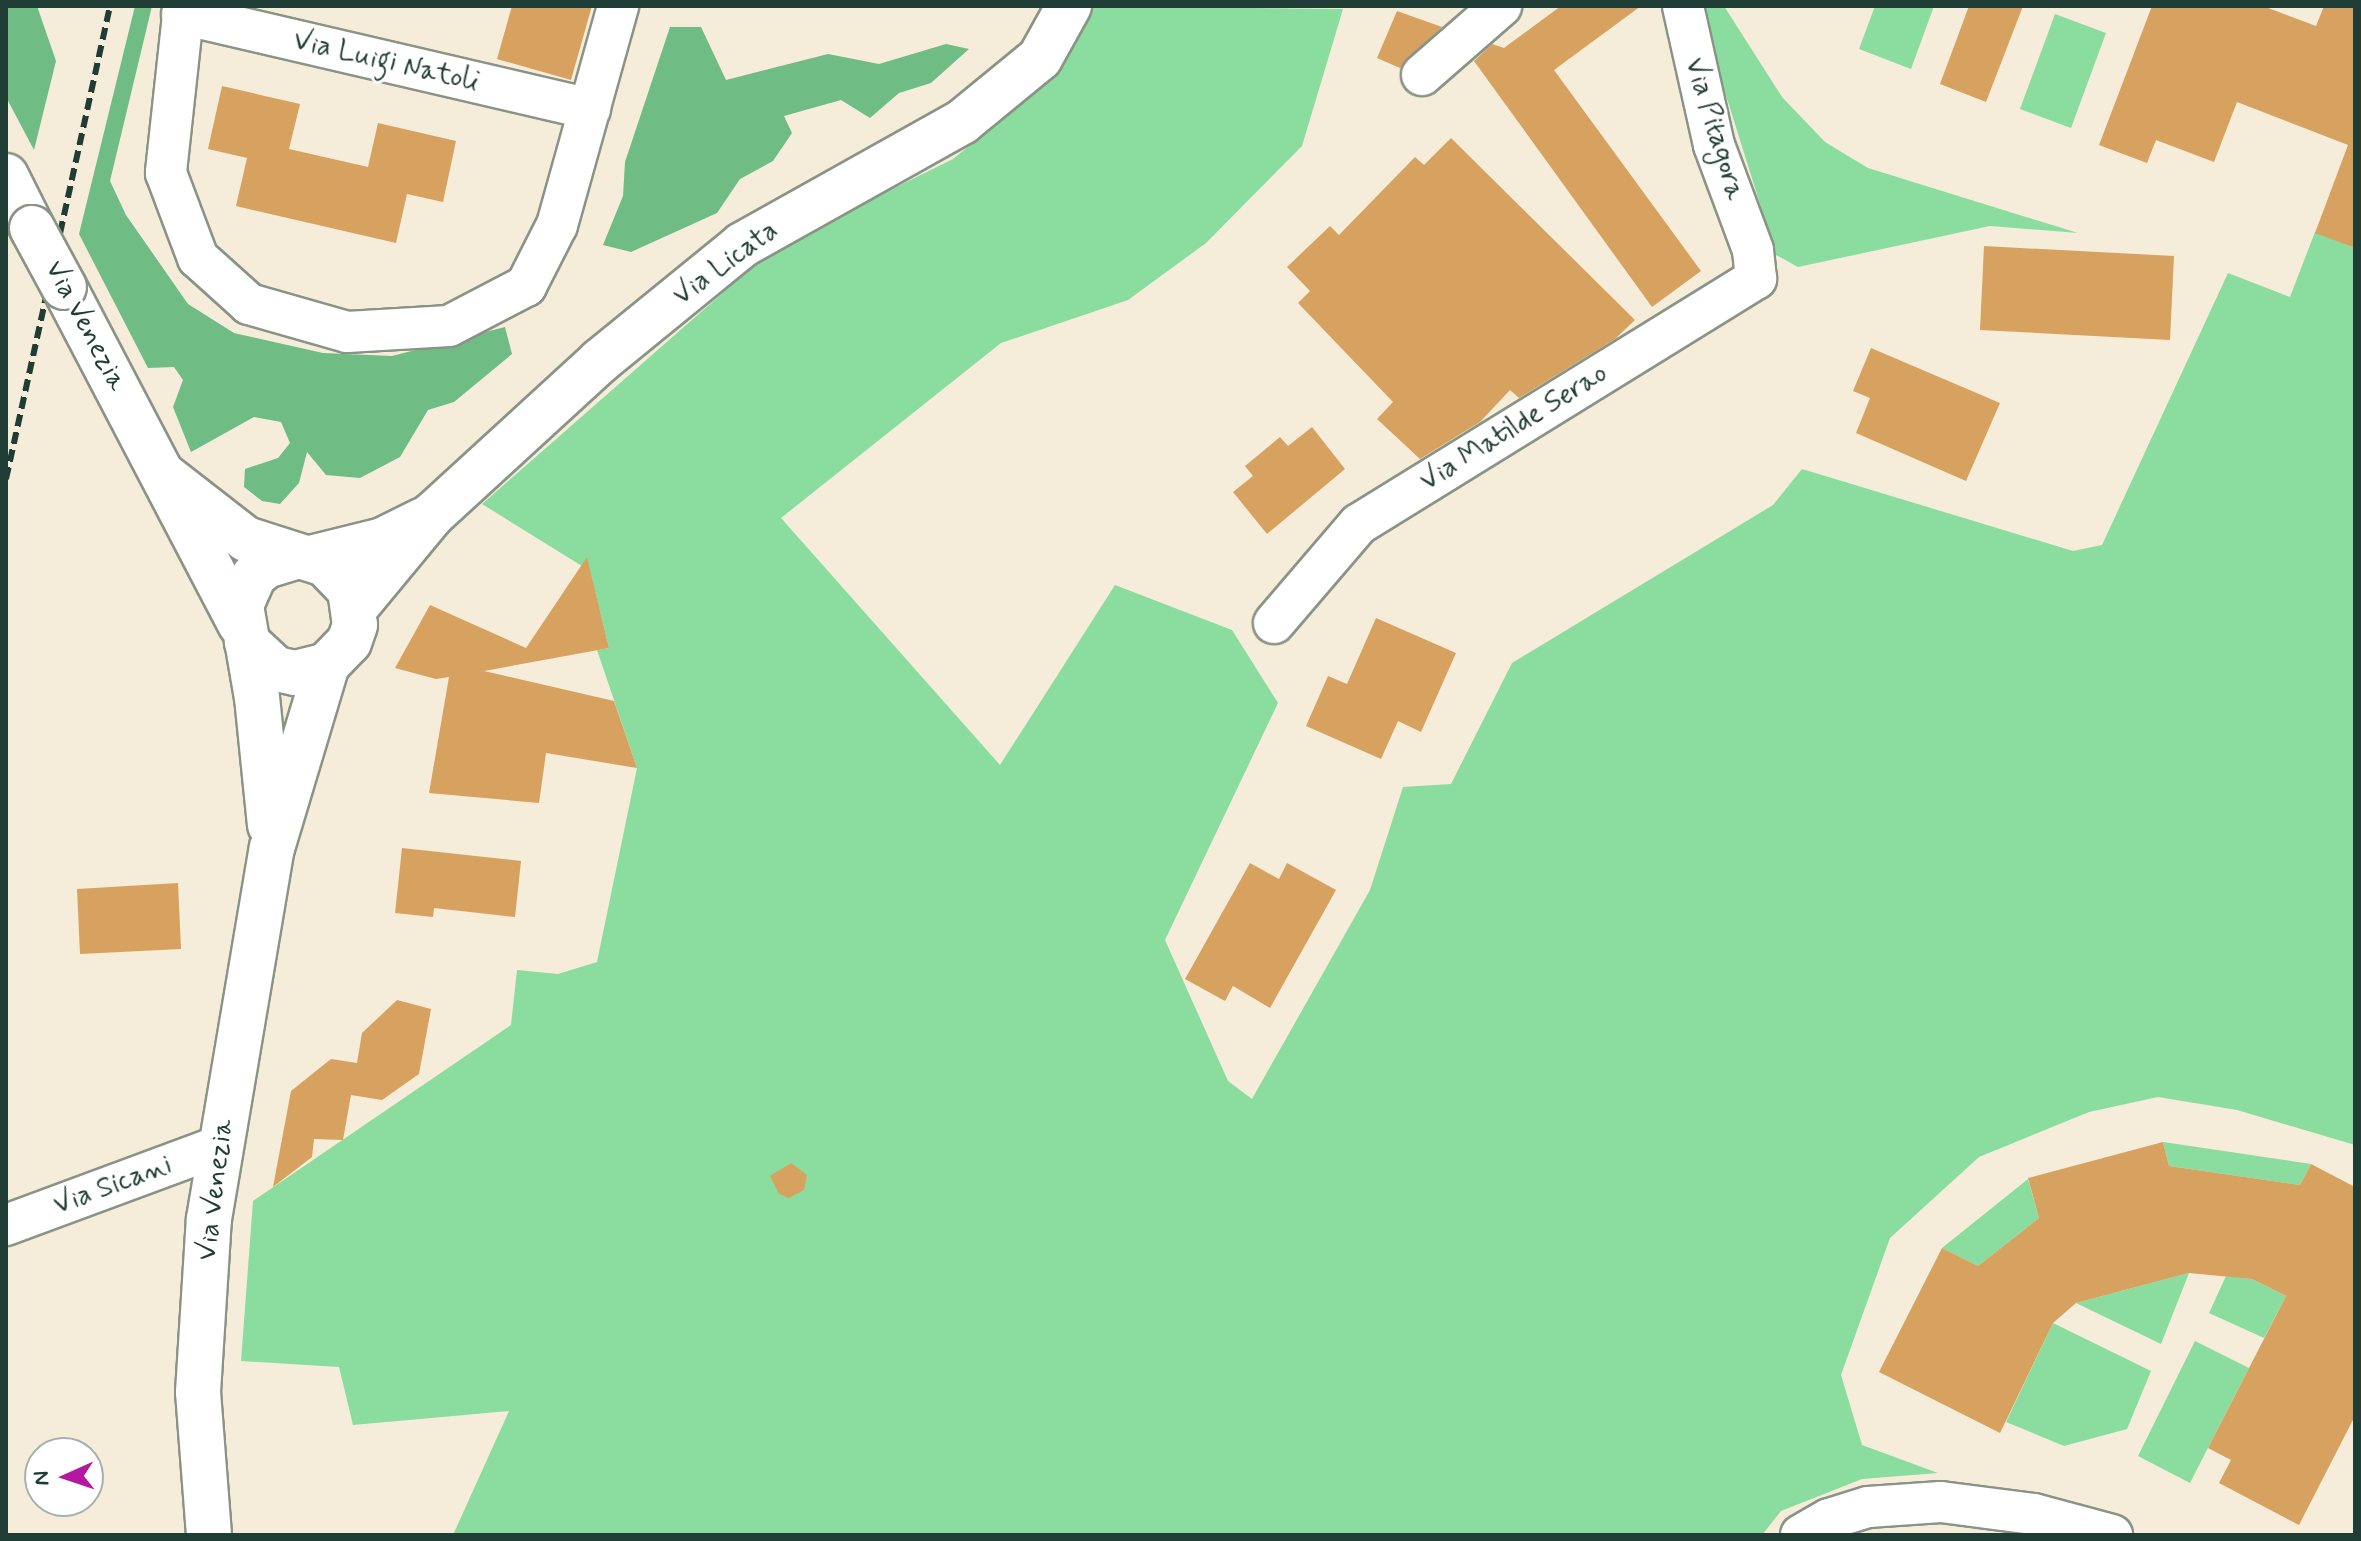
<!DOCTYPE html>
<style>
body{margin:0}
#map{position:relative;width:2361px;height:1541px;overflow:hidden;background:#f5ecd9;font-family:Mynerve,sans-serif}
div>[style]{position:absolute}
.green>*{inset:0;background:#8add9e}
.forest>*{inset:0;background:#6fbc85}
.building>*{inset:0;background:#d7a260}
.roads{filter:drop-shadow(2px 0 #8a9486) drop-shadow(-2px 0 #8a9486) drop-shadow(0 2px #8a9486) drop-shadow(0 -2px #8a9486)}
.minor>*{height:40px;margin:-20px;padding:0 20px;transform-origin:20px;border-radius:20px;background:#fff}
.tertiary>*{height:44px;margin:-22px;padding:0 22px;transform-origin:22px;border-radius:22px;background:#fff}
.primary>*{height:44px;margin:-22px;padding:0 22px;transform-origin:22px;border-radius:22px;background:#fff}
.rail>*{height:6px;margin-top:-3px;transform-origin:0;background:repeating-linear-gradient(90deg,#1f3d34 0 12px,transparent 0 18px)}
.bridges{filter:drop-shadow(2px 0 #8a9486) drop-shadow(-2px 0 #8a9486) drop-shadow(0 2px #8a9486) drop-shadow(0 -2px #8a9486)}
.primary-bridge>*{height:44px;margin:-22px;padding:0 22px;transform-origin:22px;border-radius:22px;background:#fff}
span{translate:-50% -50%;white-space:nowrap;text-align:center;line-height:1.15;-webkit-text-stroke:6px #fff;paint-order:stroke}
.street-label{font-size:28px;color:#1f3d34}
.frame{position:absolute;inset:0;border:8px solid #1f3d34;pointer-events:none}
.north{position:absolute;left:24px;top:1437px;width:80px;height:80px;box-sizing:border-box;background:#fff;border:2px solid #a5b1ae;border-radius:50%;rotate:267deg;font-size:22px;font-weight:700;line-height:32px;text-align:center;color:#1f3d34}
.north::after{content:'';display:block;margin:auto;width:28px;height:36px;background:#b5179e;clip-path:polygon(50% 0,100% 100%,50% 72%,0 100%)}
</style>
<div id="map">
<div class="green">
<div style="clip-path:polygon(1084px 6px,1343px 9px,1302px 146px,1206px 243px,1128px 300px,1001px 343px,781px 518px,1000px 765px,1115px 585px,1232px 630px,1278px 703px,1165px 940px,1228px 1081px,1252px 1099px,1370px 890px,1403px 787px,1451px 784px,1512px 663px,1773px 505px,1802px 469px,2073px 551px,2102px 545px,2228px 273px,2290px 297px,2315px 232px,2355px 248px,2355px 1145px,2237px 1110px,2158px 1097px,2089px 1112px,1979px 1157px,1890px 1238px,1841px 1375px,1862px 1445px,1938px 1473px,1862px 1479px,1781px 1511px,1762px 1535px,453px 1535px,509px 1411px,353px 1425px,339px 1367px,241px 1361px,253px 1201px,511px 1025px,517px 970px,558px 974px,597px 962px,637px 768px,597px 650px,609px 648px,590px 571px,482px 504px,775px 247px,953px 159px,1012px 111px,1064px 52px)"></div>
<div style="clip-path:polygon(1698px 6px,1724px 6px,1782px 97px,1825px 142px,1868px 168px,2078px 233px,1990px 226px,1798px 267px,1776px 255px)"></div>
<div style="clip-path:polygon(1875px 6px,1934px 6px,1911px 69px,1859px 49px)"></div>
<div style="clip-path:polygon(2055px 14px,2106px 33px,2071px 128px,2020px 109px)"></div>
<div style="clip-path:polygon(2163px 1142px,2311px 1164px,2300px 1185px,2169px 1166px)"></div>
<div style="clip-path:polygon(2028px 1179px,2039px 1218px,1978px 1266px,1942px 1248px)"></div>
<div style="clip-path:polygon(2189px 1273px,2161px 1344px,2076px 1303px)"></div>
<div style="clip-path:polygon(2226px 1276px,2252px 1279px,2286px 1296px,2264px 1338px,2209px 1313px)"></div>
<div style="clip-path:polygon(2053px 1323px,2151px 1371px,2127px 1429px,2064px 1446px,2006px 1422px)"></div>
<div style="clip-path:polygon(2195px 1341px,2249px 1368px,2190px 1483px,2138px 1456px)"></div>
</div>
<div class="forest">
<div style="clip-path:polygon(6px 6px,37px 6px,56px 61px,34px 150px,6px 97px)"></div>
<div style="clip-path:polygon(135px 6px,152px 6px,110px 181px,126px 215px,188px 304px,234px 333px,323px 353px,392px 356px,505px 327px,512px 354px,454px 402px,428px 410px,400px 457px,360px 478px,326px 475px,307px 452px,299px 483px,280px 504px,262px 501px,244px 487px,245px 469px,278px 458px,290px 443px,281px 422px,254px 417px,191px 452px,173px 407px,183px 380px,174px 367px,148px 368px,79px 234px)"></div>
<div style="clip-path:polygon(670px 27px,701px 27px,726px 80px,828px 54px,879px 64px,946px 44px,969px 49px,931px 83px,899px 93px,870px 118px,841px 100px,784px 116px,792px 133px,773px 161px,740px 179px,717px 213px,631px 252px,603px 245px,623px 196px,625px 162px)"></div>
</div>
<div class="building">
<div style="clip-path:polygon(512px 6px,592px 6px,571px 80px,497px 59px)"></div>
<div style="clip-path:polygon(1561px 6px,1641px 6px,1554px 70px,1701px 271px,1652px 307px,1474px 61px,1492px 44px,1504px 48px)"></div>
<div style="clip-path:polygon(1969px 6px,2023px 6px,1986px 102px,1940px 84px)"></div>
<div style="clip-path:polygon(2152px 6px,2263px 6px,2316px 26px,2324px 6px,2355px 6px,2355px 248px,2315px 233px,2348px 145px,2237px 102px,2214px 162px,2156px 140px,2147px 163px,2099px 145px)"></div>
<div style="clip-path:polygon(1397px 11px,1442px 27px,1400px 68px,1377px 58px)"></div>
<div style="clip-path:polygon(222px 86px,300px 104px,289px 149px,368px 167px,378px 123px,456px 141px,443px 202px,407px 194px,396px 243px,236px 206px,247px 158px,208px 149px)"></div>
<div style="clip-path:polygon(1451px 138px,1635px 320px,1615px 339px,1519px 398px,1510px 390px,1480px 422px,1420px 459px,1377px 419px,1393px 402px,1298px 303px,1310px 291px,1287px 267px,1330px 226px,1339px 235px,1415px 157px,1424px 165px)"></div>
<div style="clip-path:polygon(1984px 246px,2174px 256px,2170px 340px,1980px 330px)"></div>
<div style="clip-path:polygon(1871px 348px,2000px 403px,1966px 481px,1856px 433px,1870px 398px,1853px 391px)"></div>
<div style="clip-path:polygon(1312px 427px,1345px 469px,1267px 534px,1233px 492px,1253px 476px,1245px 466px,1280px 437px,1288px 446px)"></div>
<div style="clip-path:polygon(587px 557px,609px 648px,484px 671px,614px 701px,637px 768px,546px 753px,539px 803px,429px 793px,449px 677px,436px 679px,395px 668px,430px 605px,526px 648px)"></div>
<div style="clip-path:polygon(1376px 618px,1456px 653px,1421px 732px,1398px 721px,1381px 759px,1306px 726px,1328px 676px,1347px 684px)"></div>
<div style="clip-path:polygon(402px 848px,521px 861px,515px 917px,434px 908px,433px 917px,395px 913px)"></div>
<div style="clip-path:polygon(1250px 863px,1279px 879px,1287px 863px,1336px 890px,1270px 1008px,1233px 986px,1225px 1001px,1185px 979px)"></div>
<div style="clip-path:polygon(178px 883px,181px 949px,80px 954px,77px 889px)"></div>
<div style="clip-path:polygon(397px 1000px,431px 1009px,419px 1074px,382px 1100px,351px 1095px,343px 1140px,314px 1139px,312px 1157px,273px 1187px,291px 1091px,331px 1059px,357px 1063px,362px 1033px)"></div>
<div style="clip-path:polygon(2163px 1142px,2169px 1166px,2300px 1185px,2311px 1164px,2355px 1187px,2355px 1416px,2299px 1525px,2219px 1483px,2231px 1460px,2208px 1448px,2286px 1296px,2252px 1279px,2189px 1273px,2076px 1303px,2053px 1323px,2000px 1433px,1879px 1372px,1942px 1248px,1978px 1266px,2039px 1218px,2028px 1178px)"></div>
<div style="clip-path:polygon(791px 1163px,807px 1175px,804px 1190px,789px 1198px,779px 1194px,770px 1176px)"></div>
</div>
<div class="roads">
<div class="minor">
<div style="left:184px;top:6px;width:168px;rotate:96.2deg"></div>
<div style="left:166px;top:173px;width:91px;rotate:69.4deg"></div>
<div style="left:198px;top:258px;width:69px;rotate:42deg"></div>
<div style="left:249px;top:304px;width:102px;rotate:15.9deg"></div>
<div style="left:347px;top:332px;width:102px;rotate:-3.4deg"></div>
<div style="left:449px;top:326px;width:87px;rotate:-27.5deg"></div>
<div style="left:526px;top:286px;width:68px;rotate:-63.1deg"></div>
<div style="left:557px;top:225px;width:227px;rotate:-74.4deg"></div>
<div style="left:182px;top:14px;width:419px;rotate:13.1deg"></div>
<div style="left:1422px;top:75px;width:105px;rotate:-41.1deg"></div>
<div style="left:1274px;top:623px;width:130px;rotate:-49.4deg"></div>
<div style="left:1359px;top:524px;width:467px;rotate:-31.7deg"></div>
<div style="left:1756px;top:279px;width:29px;rotate:-96deg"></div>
<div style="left:1753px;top:250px;width:112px;rotate:-110.4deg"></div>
<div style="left:1714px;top:145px;width:142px;rotate:-102.6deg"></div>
<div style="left:6px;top:1225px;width:227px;rotate:-20.3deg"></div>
<div style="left:1801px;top:1535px;width:32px;rotate:-30deg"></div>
<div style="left:1829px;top:1519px;width:41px;rotate:-17.1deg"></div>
<div style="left:1868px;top:1507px;width:73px;rotate:-3.9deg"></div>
<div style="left:1941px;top:1502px;width:94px;rotate:7.4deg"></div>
<div style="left:2034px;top:1514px;width:81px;rotate:15.1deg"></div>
</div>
<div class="tertiary">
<div style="left:310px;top:558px;width:75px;rotate:-13.9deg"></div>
<div style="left:383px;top:540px;width:45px;rotate:-26.6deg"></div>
<div style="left:355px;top:608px;width:121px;rotate:-50.4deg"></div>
<div style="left:432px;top:515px;width:228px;rotate:-42.5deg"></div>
<div style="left:600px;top:361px;width:183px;rotate:-39.2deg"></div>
<div style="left:742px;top:245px;width:252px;rotate:-29.2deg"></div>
<div style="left:962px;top:122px;width:101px;rotate:-39.4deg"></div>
<div style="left:1040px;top:58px;width:60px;rotate:-60.9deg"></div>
</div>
<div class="primary">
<div style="left:6px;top:176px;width:58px;rotate:63.4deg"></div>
<div style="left:64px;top:287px;width:380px;rotate:62.4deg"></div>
<div style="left:165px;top:476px;width:103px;rotate:37.9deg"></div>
<div style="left:246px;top:539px;width:83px;rotate:17.6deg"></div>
<div style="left:325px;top:564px;width:36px;rotate:46deg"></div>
<div style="left:350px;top:590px;width:35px;rotate:82deg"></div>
<div style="left:355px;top:625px;width:18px;rotate:109deg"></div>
<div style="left:349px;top:642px;width:32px;rotate:134deg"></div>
<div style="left:327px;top:665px;width:33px;rotate:166deg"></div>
<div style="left:295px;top:673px;width:19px;rotate:-168deg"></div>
<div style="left:276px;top:669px;width:40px;rotate:-137deg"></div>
<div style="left:270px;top:825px;width:128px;rotate:-95.8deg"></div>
<div style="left:257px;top:698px;width:94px;rotate:-99.8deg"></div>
<div style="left:241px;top:605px;width:32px;rotate:-66deg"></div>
<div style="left:254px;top:576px;width:16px;rotate:-40deg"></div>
<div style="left:266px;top:566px;width:30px;rotate:-17deg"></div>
<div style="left:209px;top:1535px;width:143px;rotate:-94.4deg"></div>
<div style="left:198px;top:1392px;width:173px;rotate:-86.4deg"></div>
<div style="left:209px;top:1219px;width:376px;rotate:-80.4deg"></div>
<div style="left:272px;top:848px;width:191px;rotate:-73.3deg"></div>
</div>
</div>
<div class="rail">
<div style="left:6px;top:479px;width:484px;rotate:-77.6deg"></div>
</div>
<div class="bridges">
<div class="primary-bridge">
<div style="left:32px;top:228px;width:67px;rotate:61.5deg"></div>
</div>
</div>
<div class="street-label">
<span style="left:386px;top:62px;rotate:13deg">Via Luigi Natoli</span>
<span style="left:1714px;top:129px;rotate:73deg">Via Pitagora</span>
<span style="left:726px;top:264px;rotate:-36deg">Via Licata</span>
<span style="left:85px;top:326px;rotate:62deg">Via Venezia</span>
<span style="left:1514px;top:428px;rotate:-32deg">Via Matilde Serao</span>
<span style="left:113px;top:1186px;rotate:-20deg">Via Sicani</span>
<span style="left:216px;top:1190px;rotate:-83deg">Via Venezia</span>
</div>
<div class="frame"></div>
<div class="north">N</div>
</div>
